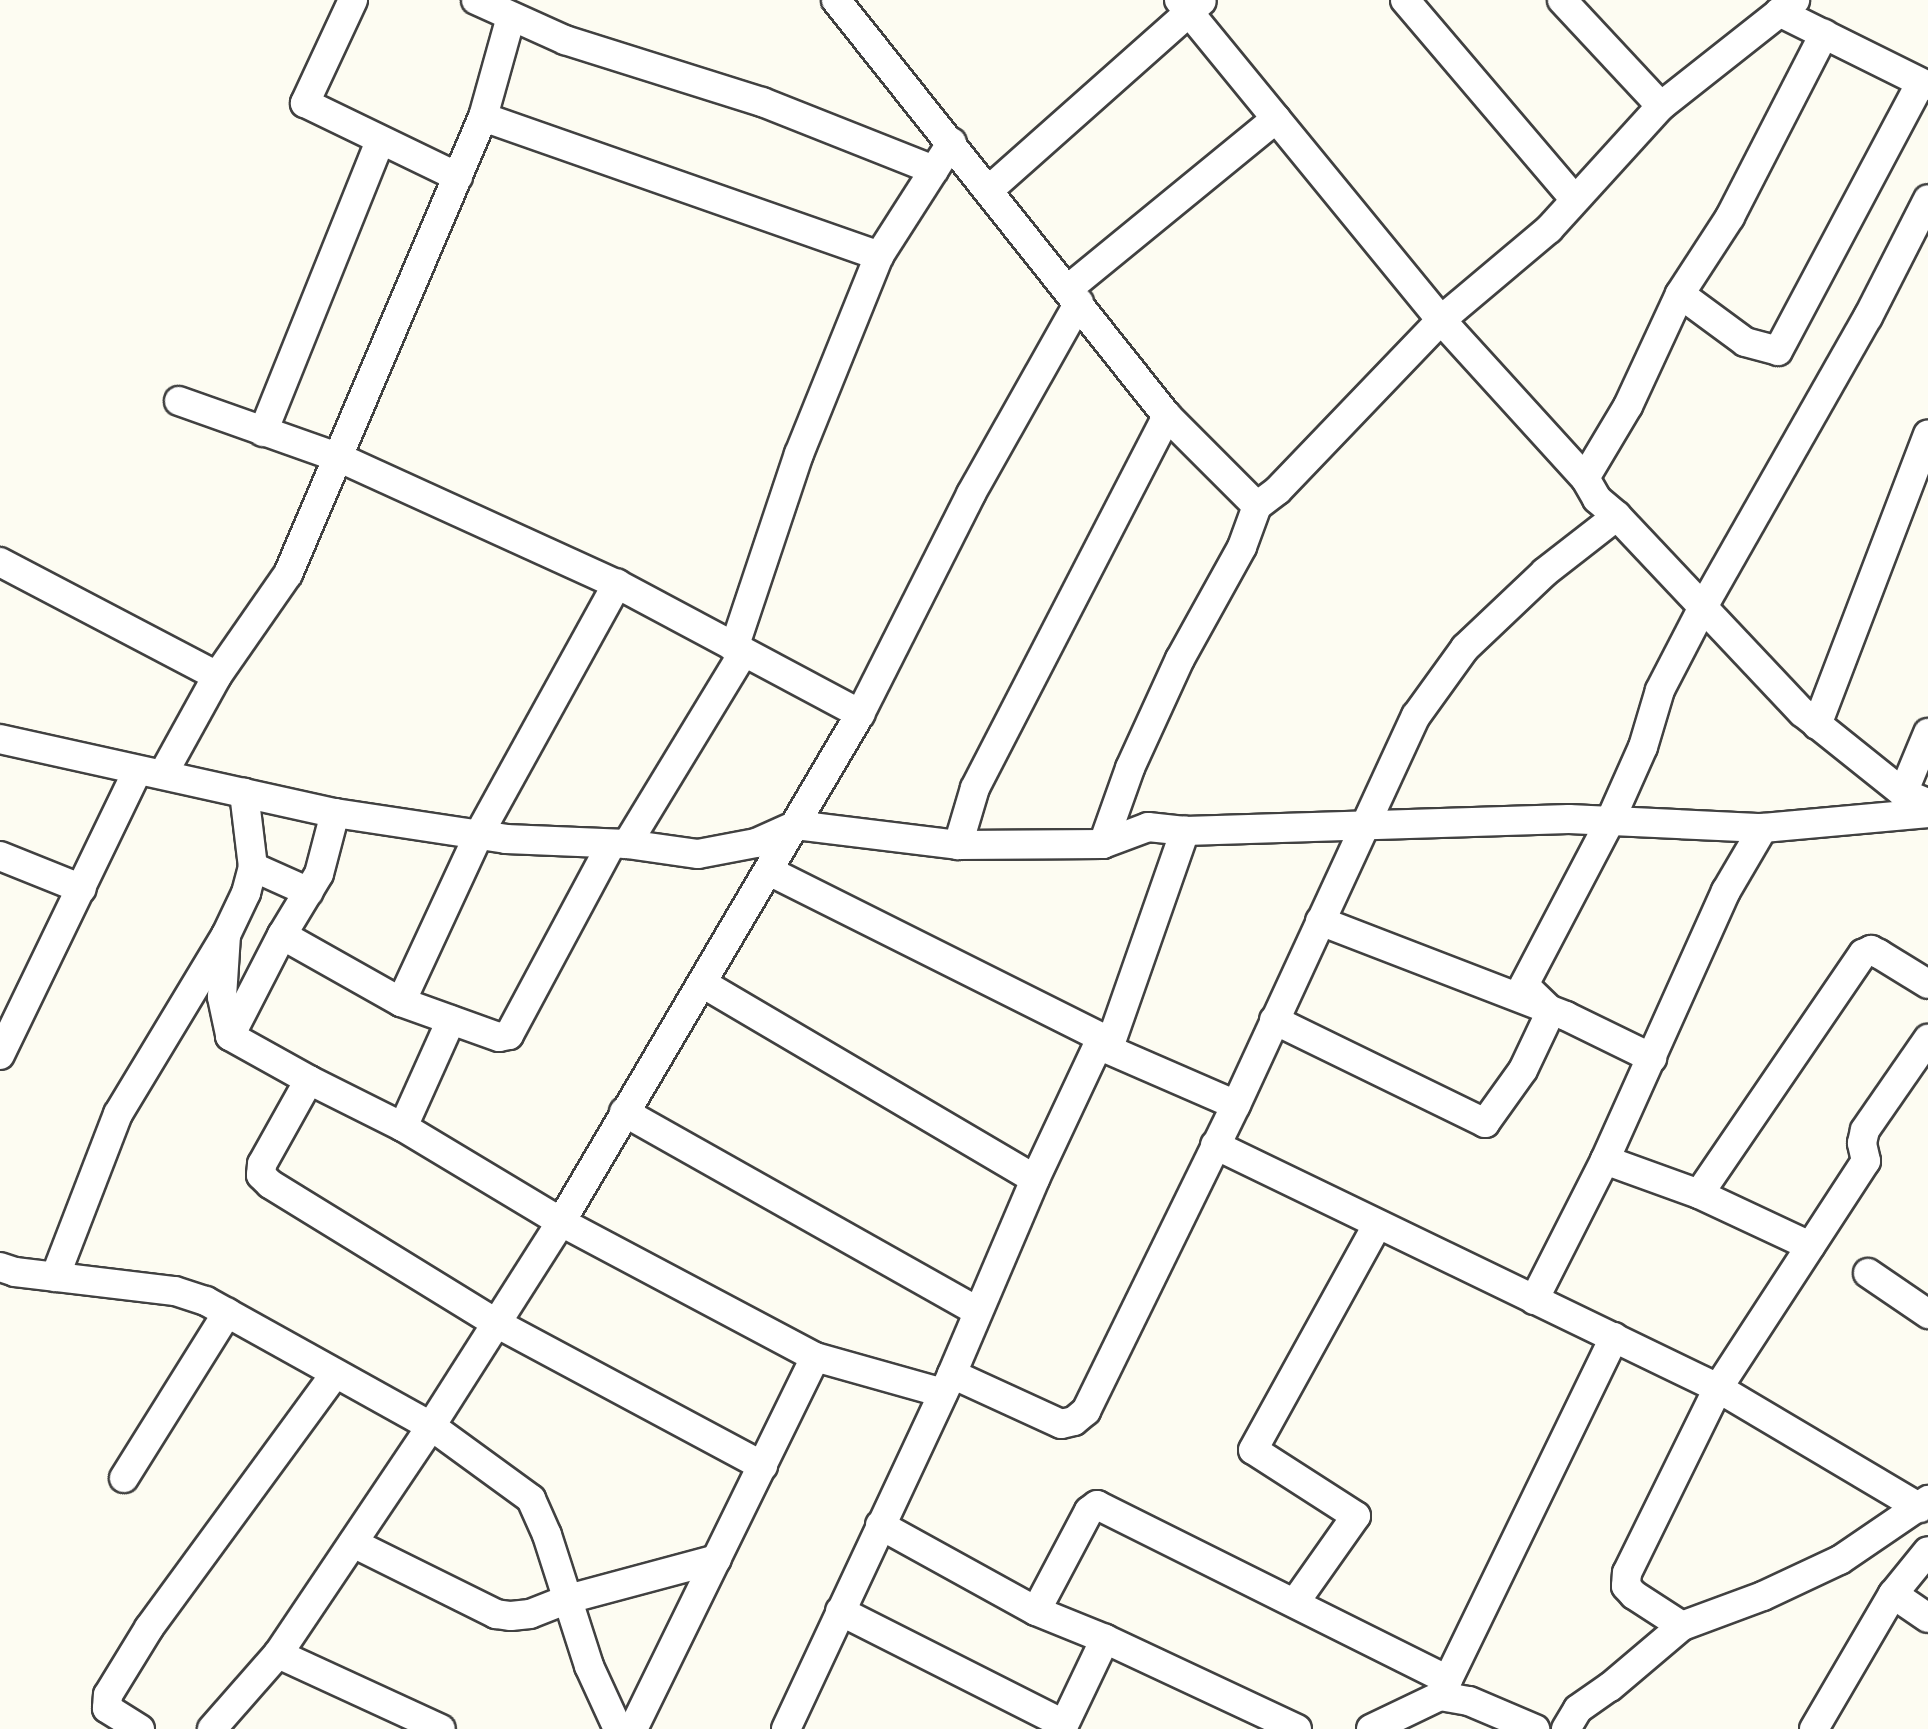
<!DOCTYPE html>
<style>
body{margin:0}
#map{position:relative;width:1928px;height:1729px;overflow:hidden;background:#fdfcf2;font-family:"Noto Serif",serif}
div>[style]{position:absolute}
.roads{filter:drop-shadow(2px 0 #414141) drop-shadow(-2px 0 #414141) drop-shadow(0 2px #414141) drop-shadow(0 -2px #414141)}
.minor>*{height:28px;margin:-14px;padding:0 14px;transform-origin:14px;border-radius:14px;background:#fff}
span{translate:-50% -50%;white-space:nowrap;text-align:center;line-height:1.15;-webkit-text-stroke:8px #fff;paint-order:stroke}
</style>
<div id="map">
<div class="roads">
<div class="minor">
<div style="left:353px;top:0;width:114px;rotate:115deg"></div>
<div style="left:305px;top:103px;width:170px;rotate:25.8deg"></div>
<div style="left:476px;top:0;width:98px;rotate:24.2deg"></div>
<div style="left:565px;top:40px;width:207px;rotate:17.5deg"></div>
<div style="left:762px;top:102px;width:185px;rotate:21.6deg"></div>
<div style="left:836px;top:0;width:532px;rotate:51.49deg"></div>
<div style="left:1167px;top:416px;width:127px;rotate:45deg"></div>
<div style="left:1257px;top:506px;width:26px;rotate:-37deg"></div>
<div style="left:1278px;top:490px;width:236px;rotate:-46.2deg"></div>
<div style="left:1441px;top:320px;width:141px;rotate:-40.1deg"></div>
<div style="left:1549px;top:229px;width:166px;rotate:-47.7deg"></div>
<div style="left:1661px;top:106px;width:171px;rotate:-38.3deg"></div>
<div style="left:1179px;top:0;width:414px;rotate:50.7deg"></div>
<div style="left:1441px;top:320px;width:214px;rotate:47.7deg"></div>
<div style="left:1585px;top:478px;width:24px;rotate:60deg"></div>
<div style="left:1597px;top:499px;width:26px;rotate:40deg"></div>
<div style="left:1617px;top:516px;width:270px;rotate:46.7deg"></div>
<div style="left:1802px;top:712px;width:129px;rotate:38.7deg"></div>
<div style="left:1903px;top:793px;width:27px;rotate:22deg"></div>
<div style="left:1405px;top:0;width:262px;rotate:49.6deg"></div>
<div style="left:1562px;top:0;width:145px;rotate:47deg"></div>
<div style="left:1779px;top:12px;width:166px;rotate:26.4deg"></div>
<div style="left:483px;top:117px;width:420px;rotate:19.3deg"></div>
<div style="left:990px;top:189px;width:283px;rotate:-41.6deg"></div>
<div style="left:1068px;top:289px;width:269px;rotate:-39.3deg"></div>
<div style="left:1680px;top:294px;width:81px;rotate:36.4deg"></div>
<div style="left:1745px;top:342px;width:34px;rotate:15deg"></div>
<div style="left:1778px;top:351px;width:302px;rotate:-62deg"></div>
<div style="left:179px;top:401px;width:171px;rotate:19.5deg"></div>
<div style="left:340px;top:458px;width:304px;rotate:24.5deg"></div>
<div style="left:617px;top:584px;width:276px;rotate:28.1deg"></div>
<div style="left:263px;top:432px;width:314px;rotate:-68.1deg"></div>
<div style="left:1585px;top:478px;width:84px;rotate:-59.2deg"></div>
<div style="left:1628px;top:406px;width:123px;rotate:-65.1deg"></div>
<div style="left:1680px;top:294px;width:92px;rotate:-57deg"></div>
<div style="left:1730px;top:217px;width:206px;rotate:-62.8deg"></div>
<div style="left:0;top:562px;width:245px;rotate:27.7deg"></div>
<div style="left:734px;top:648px;width:205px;rotate:-71.5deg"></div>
<div style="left:799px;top:454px;width:214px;rotate:-68deg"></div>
<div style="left:879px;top:256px;width:135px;rotate:-57.4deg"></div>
<div style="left:1817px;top:725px;width:311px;rotate:-69.1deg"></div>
<div style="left:0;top:739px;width:343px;rotate:12.5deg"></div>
<div style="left:335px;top:813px;width:173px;rotate:8.6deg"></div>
<div style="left:506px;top:839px;width:121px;rotate:2.4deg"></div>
<div style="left:627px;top:844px;width:72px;rotate:8deg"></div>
<div style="left:698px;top:854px;width:59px;rotate:-10.7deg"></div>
<div style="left:756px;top:843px;width:44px;rotate:-24.2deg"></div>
<div style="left:796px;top:825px;width:163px;rotate:7deg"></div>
<div style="left:958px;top:845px;width:145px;rotate:-0.4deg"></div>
<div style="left:1103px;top:844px;width:48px;rotate:-20.7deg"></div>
<div style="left:1148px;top:827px;width:37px;rotate:6deg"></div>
<div style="left:1185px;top:831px;width:384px;rotate:-1.8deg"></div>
<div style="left:1569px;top:819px;width:194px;rotate:2.7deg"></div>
<div style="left:1763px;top:828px;width:166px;rotate:-5.2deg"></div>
<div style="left:163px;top:774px;width:112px;rotate:-61.1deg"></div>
<div style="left:217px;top:676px;width:124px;rotate:-55.2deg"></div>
<div style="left:288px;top:574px;width:497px;rotate:-66.9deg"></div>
<div style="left:483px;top:117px;width:104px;rotate:-74.4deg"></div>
<div style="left:1903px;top:793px;width:65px;rotate:-67.4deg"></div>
<div style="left:627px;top:844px;width:223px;rotate:-58.7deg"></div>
<div style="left:1103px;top:844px;width:81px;rotate:-70.4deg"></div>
<div style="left:1130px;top:768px;width:120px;rotate:-65.4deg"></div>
<div style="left:1180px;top:659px;width:128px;rotate:-61deg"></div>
<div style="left:1242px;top:547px;width:44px;rotate:-69.9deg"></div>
<div style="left:958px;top:845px;width:59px;rotate:-73.4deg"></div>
<div style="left:975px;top:788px;width:419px;rotate:-62.7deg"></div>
<div style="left:0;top:856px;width:88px;rotate:21.9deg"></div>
<div style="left:253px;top:867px;width:61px;rotate:24.1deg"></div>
<div style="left:769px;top:871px;width:382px;rotate:26.6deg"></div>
<div style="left:1320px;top:921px;width:264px;rotate:21.1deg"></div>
<div style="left:1566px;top:1016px;width:96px;rotate:26deg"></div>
<div style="left:226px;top:935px;width:62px;rotate:93.7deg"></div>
<div style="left:222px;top:997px;width:40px;rotate:78deg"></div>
<div style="left:230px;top:1036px;width:90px;rotate:29.1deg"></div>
<div style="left:309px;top:1080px;width:105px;rotate:26.6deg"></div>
<div style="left:403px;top:1127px;width:184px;rotate:31deg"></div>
<div style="left:561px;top:1222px;width:288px;rotate:28deg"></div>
<div style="left:815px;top:1357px;width:133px;rotate:15.7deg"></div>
<div style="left:282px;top:935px;width:137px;rotate:29.4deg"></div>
<div style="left:401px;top:1002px;width:104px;rotate:19.7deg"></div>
<div style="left:499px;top:1037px;width:10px;rotate:-11deg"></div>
<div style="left:509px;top:1035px;width:216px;rotate:-61.8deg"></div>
<div style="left:702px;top:983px;width:386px;rotate:30.5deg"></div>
<div style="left:401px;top:1002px;width:185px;rotate:-65.1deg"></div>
<div style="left:479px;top:834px;width:286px;rotate:-61.1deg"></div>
<div style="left:1551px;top:1011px;width:37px;rotate:-136deg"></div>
<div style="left:1524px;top:985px;width:185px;rotate:-62.3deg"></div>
<div style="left:1610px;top:821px;width:81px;rotate:-66deg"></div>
<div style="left:1643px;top:747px;width:59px;rotate:-73.4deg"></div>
<div style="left:1660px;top:690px;width:93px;rotate:-62.6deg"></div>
<div style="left:1703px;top:607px;width:334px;rotate:-60.4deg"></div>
<div style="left:1868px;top:317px;width:132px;rotate:-63deg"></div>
<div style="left:1274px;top:1020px;width:235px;rotate:26deg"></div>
<div style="left:1485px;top:1123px;width:65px;rotate:-54.4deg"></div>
<div style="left:1523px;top:1070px;width:65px;rotate:-64.6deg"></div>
<div style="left:230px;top:1036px;width:114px;rotate:-62.8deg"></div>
<div style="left:282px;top:935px;width:71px;rotate:-58.8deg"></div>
<div style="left:319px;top:874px;width:63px;rotate:-75.3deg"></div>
<div style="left:1098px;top:1045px;width:150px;rotate:23.5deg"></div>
<div style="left:0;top:1055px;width:315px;rotate:-64.2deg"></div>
<div style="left:309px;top:1080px;width:96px;rotate:119.2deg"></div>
<div style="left:262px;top:1164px;width:11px;rotate:95deg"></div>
<div style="left:261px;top:1175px;width:13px;rotate:45deg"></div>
<div style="left:270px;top:1184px;width:265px;rotate:31.6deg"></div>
<div style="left:496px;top:1323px;width:303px;rotate:28.2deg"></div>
<div style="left:624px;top:1112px;width:405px;rotate:29.4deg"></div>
<div style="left:403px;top:1127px;width:117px;rotate:-65.8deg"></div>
<div style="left:1215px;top:1145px;width:559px;rotate:25.79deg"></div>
<div style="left:1718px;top:1388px;width:235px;rotate:30.7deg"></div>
<div style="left:1605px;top:1160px;width:100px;rotate:19.9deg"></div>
<div style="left:1699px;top:1194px;width:123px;rotate:25.1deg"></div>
<div style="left:1699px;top:1194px;width:291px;rotate:-55.7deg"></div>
<div style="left:1863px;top:954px;width:9px;rotate:-27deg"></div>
<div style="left:1871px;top:950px;width:9px;rotate:27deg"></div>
<div style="left:1879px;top:954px;width:57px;rotate:31.5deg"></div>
<div style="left:0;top:1267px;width:16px;rotate:18deg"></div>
<div style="left:15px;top:1272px;width:161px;rotate:6.8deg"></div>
<div style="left:175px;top:1291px;width:33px;rotate:18deg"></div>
<div style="left:206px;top:1301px;width:257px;rotate:29.1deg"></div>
<div style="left:431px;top:1426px;width:124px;rotate:36.1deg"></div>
<div style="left:531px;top:1499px;width:39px;rotate:66deg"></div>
<div style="left:547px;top:1535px;width:138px;rotate:72.2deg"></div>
<div style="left:589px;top:1666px;width:69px;rotate:65.3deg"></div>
<div style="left:1868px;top:1273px;width:73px;rotate:34.3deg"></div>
<div style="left:55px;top:1277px;width:175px;rotate:-68.9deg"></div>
<div style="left:118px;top:1114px;width:209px;rotate:-58.9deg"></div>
<div style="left:226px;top:935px;width:47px;rotate:-64.5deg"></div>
<div style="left:246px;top:893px;width:27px;rotate:-75deg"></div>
<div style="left:253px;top:867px;width:75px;rotate:-96.9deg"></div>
<div style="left:1534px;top:1300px;width:157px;rotate:-63.1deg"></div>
<div style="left:1605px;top:1160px;width:295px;rotate:-65.8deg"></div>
<div style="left:1726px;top:891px;width:73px;rotate:-59.6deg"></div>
<div style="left:952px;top:1374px;width:120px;rotate:24.6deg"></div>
<div style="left:1061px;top:1424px;width:13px;rotate:-13deg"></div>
<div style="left:1074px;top:1421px;width:16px;rotate:-40deg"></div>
<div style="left:1086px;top:1411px;width:341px;rotate:-63.9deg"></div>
<div style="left:1236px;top:1105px;width:429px;rotate:-65.2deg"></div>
<div style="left:1416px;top:716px;width:84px;rotate:-54.2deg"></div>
<div style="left:1465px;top:648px;width:110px;rotate:-43.5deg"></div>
<div style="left:1545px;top:572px;width:91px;rotate:-37.9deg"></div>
<div style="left:124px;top:1478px;width:195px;rotate:-58deg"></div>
<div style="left:880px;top:1525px;width:178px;rotate:28.9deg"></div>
<div style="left:1036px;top:1611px;width:74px;rotate:22.1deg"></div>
<div style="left:1105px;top:1639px;width:212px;rotate:25.1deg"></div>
<div style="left:353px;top:1543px;width:160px;rotate:26.4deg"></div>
<div style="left:496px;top:1614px;width:15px;rotate:8deg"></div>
<div style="left:511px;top:1616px;width:19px;rotate:-6deg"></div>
<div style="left:530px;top:1614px;width:41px;rotate:-21.5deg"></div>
<div style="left:568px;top:1599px;width:154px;rotate:-15deg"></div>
<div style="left:1893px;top:1594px;width:42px;rotate:34.4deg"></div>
<div style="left:1296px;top:1601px;width:104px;rotate:-54.8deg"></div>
<div style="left:1356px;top:1516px;width:122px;rotate:-147.3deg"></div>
<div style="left:1253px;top:1450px;width:257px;rotate:-61.1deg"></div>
<div style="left:840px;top:1611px;width:251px;rotate:26.8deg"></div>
<div style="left:1036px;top:1611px;width:113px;rotate:-62.1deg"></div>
<div style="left:1089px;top:1511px;width:10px;rotate:-37deg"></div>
<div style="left:1097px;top:1505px;width:392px;rotate:26.5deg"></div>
<div style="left:1682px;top:1626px;width:57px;rotate:-147.1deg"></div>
<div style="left:1634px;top:1595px;width:12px;rotate:-132deg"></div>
<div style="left:1626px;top:1586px;width:13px;rotate:-86deg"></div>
<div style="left:1627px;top:1573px;width:206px;rotate:-63.8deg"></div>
<div style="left:1718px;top:1388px;width:271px;rotate:-56.9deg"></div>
<div style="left:1866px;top:1161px;width:18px;rotate:-103deg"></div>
<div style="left:1862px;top:1143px;width:13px;rotate:-77deg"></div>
<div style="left:1865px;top:1130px;width:111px;rotate:-55.3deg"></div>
<div style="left:278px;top:1654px;width:179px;rotate:24.7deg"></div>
<div style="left:1440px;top:1696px;width:399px;rotate:-64.1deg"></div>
<div style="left:140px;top:1729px;width:39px;rotate:-148deg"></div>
<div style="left:107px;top:1708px;width:13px;rotate:-86deg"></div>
<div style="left:108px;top:1695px;width:79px;rotate:-58.5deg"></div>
<div style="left:149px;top:1628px;width:315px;rotate:-53.8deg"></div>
<div style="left:212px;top:1729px;width:100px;rotate:-48.7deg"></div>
<div style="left:278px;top:1654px;width:275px;rotate:-56.1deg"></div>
<div style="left:431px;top:1426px;width:242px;rotate:-57.5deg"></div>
<div style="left:561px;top:1222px;width:589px;rotate:-59.52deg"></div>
<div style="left:860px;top:714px;width:246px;rotate:-63.2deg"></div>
<div style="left:971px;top:494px;width:220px;rotate:-60.6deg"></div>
<div style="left:633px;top:1729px;width:414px;rotate:-63.9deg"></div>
<div style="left:786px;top:1729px;width:392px;rotate:-64.9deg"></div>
<div style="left:952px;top:1374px;width:212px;rotate:-66.9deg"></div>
<div style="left:1035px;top:1179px;width:148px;rotate:-64.8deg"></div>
<div style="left:1098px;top:1045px;width:13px;rotate:-13deg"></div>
<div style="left:1111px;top:1042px;width:224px;rotate:-70.7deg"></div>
<div style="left:1062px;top:1729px;width:100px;rotate:-64.5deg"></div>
<div style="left:1371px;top:1729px;width:76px;rotate:-25.6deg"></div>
<div style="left:1440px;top:1696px;width:29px;rotate:10deg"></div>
<div style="left:1469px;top:1701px;width:72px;rotate:23deg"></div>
<div style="left:1566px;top:1729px;width:23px;rotate:-59deg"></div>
<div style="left:1578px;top:1709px;width:39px;rotate:-35deg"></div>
<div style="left:1610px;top:1687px;width:94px;rotate:-40.3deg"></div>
<div style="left:1682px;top:1626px;width:86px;rotate:-20.3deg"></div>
<div style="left:1763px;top:1596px;width:85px;rotate:-25.1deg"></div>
<div style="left:1840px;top:1560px;width:107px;rotate:-34.3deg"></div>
<div style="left:1814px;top:1729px;width:156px;rotate:-59.7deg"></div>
<div style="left:1893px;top:1594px;width:55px;rotate:-50.9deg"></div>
</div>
</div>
</div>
